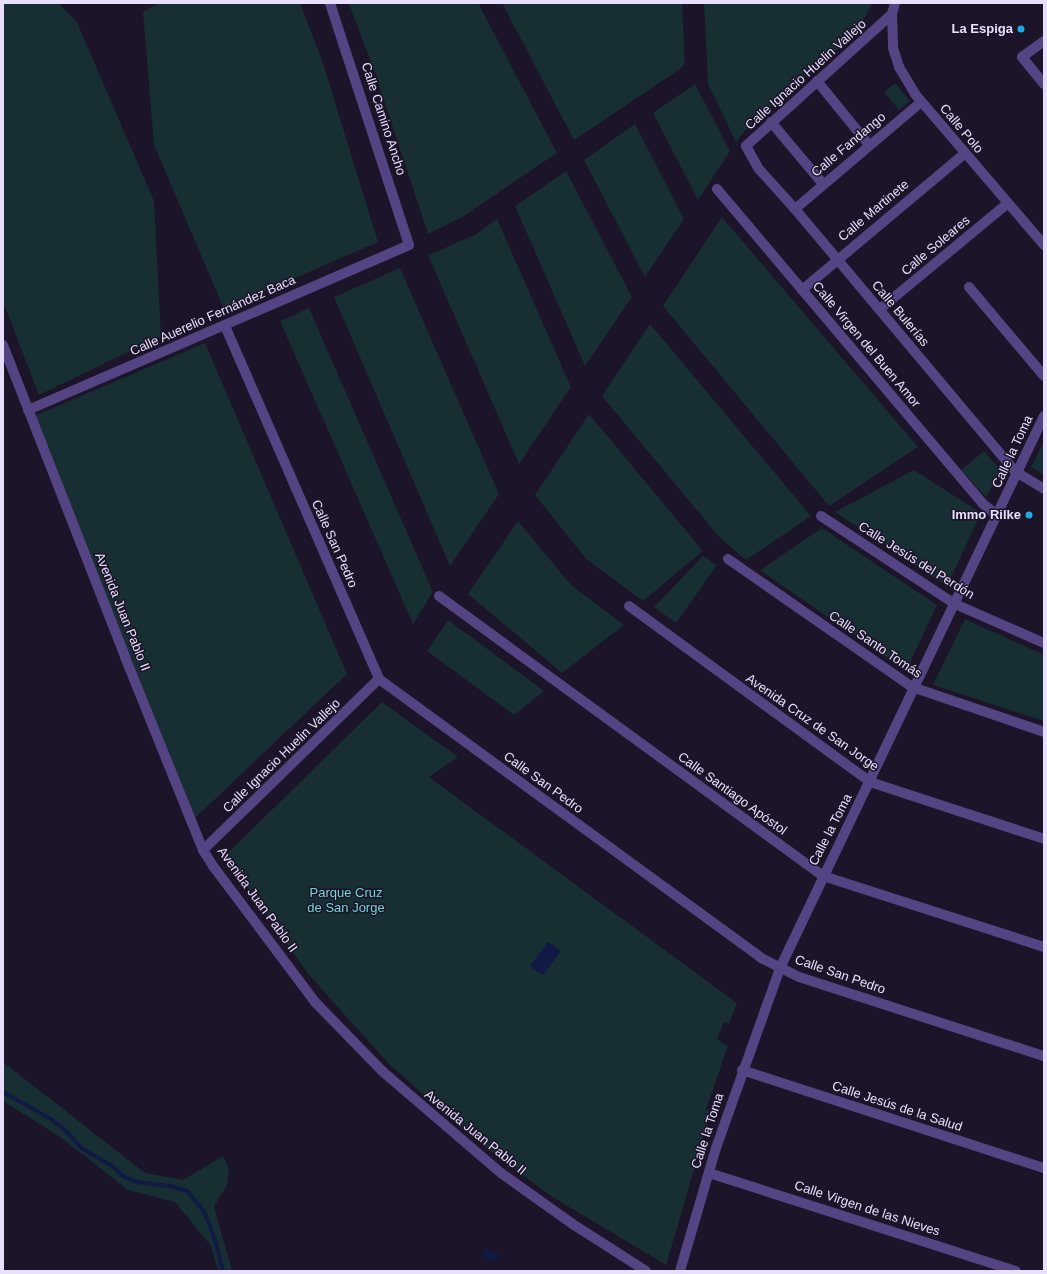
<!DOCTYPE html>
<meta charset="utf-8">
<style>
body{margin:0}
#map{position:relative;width:1047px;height:1274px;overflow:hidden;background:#1c1429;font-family:Arial,sans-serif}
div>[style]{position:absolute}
.green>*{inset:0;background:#172e32}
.water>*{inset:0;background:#111945}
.stream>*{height:4px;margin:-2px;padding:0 2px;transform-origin:2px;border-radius:2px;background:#111945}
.minor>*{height:10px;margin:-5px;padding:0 5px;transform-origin:5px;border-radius:5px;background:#544483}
.dots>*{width:11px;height:11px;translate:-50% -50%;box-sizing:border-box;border:2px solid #1c1429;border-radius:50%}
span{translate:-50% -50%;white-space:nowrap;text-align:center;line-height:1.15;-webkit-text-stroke:3px #1c1429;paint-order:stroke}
.poi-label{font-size:13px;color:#e8dffc;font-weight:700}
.right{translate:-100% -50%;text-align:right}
.street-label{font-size:13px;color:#e8dffc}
.park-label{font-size:13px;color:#72d5d1}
.frame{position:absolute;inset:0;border:4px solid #e8dffc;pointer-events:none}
</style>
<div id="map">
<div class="green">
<div style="clip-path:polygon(3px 3px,58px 3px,77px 22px,154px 201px,161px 336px,39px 395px,3px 302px)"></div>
<div style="clip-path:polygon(159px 3px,300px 3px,323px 63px,378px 242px,224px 309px,154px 145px,143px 12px)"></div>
<div style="clip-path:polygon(365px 3px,478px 3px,557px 153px,462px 217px,428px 234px,374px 70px,349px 4px)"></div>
<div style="clip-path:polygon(502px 3px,682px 3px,685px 63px,680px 69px,574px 140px)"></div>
<div style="clip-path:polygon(704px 3px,871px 3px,871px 5px,865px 17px,838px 49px,750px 125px,736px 142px,708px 84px)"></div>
<div style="clip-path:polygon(895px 83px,910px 101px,899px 110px,884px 92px)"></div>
<div style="clip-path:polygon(695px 84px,730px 151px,698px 200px,653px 113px)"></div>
<div style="clip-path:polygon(635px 124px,684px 219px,645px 277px,584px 160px)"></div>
<div style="clip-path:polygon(566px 171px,632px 297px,585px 366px,515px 206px)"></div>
<div style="clip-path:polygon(722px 217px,918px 447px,829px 506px,663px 306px)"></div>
<div style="clip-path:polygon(497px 219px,571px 387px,519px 464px,428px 255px,475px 235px)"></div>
<div style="clip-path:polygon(400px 268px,499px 494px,450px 566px,334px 297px)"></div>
<div style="clip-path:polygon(309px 308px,433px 592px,413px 624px,280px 321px)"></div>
<div style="clip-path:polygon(650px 324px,811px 516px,746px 560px,720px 538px,602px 396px)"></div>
<div style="clip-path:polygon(205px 343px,347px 674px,195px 818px,34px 416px)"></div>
<div style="clip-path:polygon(589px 414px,703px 551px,643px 601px,586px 559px,535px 495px)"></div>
<div style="clip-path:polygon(1044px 442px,1044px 475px,1031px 467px)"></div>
<div style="clip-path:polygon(984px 451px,1001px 471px,986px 497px,961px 470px)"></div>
<div style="clip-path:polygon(914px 470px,981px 513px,947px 586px,835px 512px)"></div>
<div style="clip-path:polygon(518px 521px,571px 585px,624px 625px,562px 673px,468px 594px)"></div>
<div style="clip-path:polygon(822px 528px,937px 605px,906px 671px,760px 570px)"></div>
<div style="clip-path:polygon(703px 556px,717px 565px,676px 623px,654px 607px)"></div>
<div style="clip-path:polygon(965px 619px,1044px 655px,1044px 721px,933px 685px)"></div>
<div style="clip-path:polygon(448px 620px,544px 691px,514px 715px,427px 651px)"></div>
<div style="clip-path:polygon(382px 702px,458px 757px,429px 777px,737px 1003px,729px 1024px,724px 1022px,717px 1039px,728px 1046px,706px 1109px,711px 1112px,666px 1265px,548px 1194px,468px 1134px,388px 1063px,309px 975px,225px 856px)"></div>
<div style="clip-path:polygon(3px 1062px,145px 1173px,183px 1180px,223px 1156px,229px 1169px,227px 1186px,214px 1206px,232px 1271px,218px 1271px,211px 1246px,175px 1202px,128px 1190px,59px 1136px,3px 1101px)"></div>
</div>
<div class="water">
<div style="clip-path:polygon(548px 942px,561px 951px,543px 975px,530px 966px)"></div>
<div style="clip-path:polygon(485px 1248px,499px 1254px,496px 1262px,482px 1256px)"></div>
</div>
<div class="stream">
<div style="left:3px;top:1092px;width:55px;rotate:29.4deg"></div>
<div style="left:51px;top:1119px;width:22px;rotate:39deg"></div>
<div style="left:68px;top:1133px;width:20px;rotate:49deg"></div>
<div style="left:81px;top:1148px;width:34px;rotate:30deg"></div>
<div style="left:111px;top:1165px;width:18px;rotate:43deg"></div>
<div style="left:124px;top:1177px;width:15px;rotate:20deg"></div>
<div style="left:138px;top:1182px;width:32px;rotate:7deg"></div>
<div style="left:170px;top:1186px;width:18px;rotate:16deg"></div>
<div style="left:187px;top:1191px;width:26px;rotate:50deg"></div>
<div style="left:204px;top:1211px;width:30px;rotate:69deg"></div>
<div style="left:215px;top:1239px;width:33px;rotate:76deg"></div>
</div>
<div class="minor">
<div style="left:895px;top:3px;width:11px;rotate:105deg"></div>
<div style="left:892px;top:14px;width:197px;rotate:137.9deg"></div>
<div style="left:746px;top:146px;width:26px;rotate:61deg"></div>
<div style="left:759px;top:169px;width:54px;rotate:48deg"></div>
<div style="left:795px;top:209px;width:344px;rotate:50deg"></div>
<div style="left:1016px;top:472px;width:33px;rotate:31deg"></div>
<div style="left:892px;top:14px;width:34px;rotate:88deg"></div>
<div style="left:893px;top:48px;width:20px;rotate:72deg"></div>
<div style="left:899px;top:67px;width:31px;rotate:59deg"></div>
<div style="left:915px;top:94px;width:199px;rotate:49.5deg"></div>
<div style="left:1044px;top:41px;width:27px;rotate:144deg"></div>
<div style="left:1022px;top:57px;width:35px;rotate:51deg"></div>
<div style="left:817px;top:81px;width:82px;rotate:50.9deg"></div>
<div style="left:771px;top:122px;width:81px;rotate:50deg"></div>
<div style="left:717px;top:189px;width:411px;rotate:49.8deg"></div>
<div style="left:982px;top:503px;width:21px;rotate:39deg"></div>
<div style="left:795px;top:209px;width:165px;rotate:-40.3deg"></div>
<div style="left:969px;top:287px;width:116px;rotate:49.9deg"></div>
<div style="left:802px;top:290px;width:213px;rotate:-40deg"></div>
<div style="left:880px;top:309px;width:166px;rotate:-39.6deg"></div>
<div style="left:225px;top:326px;width:385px;rotate:66.4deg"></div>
<div style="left:379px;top:679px;width:473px;rotate:36.1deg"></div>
<div style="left:761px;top:958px;width:42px;rotate:26.6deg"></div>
<div style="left:799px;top:977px;width:257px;rotate:17.9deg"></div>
<div style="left:3px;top:345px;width:335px;rotate:68.6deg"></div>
<div style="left:125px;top:657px;width:208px;rotate:68deg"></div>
<div style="left:203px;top:850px;width:19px;rotate:58deg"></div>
<div style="left:213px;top:866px;width:170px;rotate:53.1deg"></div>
<div style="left:315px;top:1002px;width:96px;rotate:45.8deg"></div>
<div style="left:382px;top:1071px;width:157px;rotate:40.6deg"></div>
<div style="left:501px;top:1173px;width:86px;rotate:35.5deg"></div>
<div style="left:571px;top:1223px;width:89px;rotate:32.6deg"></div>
<div style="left:28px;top:410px;width:415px;rotate:-23.4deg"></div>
<div style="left:409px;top:245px;width:255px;rotate:-108.1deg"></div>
<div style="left:821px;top:516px;width:160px;rotate:33.3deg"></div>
<div style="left:955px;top:604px;width:97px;rotate:23.7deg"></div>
<div style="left:728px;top:559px;width:224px;rotate:34.8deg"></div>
<div style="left:912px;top:687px;width:139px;rotate:18.8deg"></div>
<div style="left:439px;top:596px;width:475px;rotate:36.1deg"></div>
<div style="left:823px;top:876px;width:232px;rotate:17.8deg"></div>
<div style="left:629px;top:606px;width:298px;rotate:36.1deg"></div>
<div style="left:870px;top:782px;width:183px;rotate:18.1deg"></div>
<div style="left:203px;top:850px;width:245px;rotate:-44.2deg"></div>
<div style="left:742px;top:1070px;width:318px;rotate:18deg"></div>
<div style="left:709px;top:1173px;width:322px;rotate:17.7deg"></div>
<div style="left:680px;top:1271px;width:128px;rotate:-73.7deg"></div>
<div style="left:716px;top:1148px;width:191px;rotate:-70.4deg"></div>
<div style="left:780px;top:968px;width:612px;rotate:-64.44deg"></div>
</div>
<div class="dots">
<div style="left:1021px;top:29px;background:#20a9e7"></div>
<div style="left:1029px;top:515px;background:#20a9e7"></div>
</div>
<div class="poi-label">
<span class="right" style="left:1013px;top:29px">La Espiga</span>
<span class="right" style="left:1021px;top:515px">Immo Rilke</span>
</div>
<div class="street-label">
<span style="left:806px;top:75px;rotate:-42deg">Calle Ignacio Huelin Vallejo</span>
<span style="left:383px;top:119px;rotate:72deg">Calle Camino Ancho</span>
<span style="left:961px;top:129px;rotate:50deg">Calle Polo</span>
<span style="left:849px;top:145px;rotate:-40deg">Calle Fandango</span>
<span style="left:874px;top:211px;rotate:-40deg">Calle Martinete</span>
<span style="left:936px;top:246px;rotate:-40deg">Calle Soleares</span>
<span style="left:900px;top:314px;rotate:50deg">Calle Bulerías</span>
<span style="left:213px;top:316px;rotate:-24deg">Calle Auerelio Fernández Baca</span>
<span style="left:866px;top:345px;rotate:50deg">Calle Virgen del Buen Amor</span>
<span style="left:1013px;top:452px;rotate:-65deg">Calle la Toma</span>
<span style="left:334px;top:544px;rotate:66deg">Calle San Pedro</span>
<span style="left:916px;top:561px;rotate:32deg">Calle Jesús del Perdón</span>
<span style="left:122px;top:612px;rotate:68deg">Avenida Juan Pablo II</span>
<span style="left:875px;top:645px;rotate:34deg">Calle Santo Tomás</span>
<span style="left:812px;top:723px;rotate:35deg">Avenida Cruz de San Jorge</span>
<span style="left:282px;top:756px;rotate:-44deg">Calle Ignacio Huelin Vallejo</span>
<span style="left:543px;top:783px;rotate:36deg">Calle San Pedro</span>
<span style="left:732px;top:794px;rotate:36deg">Calle Santiago Apóstol</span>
<span style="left:831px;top:830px;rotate:-63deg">Calle la Toma</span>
<span style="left:257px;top:900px;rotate:54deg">Avenida Juan Pablo II</span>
<span style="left:840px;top:975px;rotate:19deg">Calle San Pedro</span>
<span style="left:897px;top:1107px;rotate:18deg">Calle Jesús de la Salud</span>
<span style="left:708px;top:1131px;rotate:-72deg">Calle la Toma</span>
<span style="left:475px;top:1133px;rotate:39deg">Avenida Juan Pablo II</span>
<span style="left:867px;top:1209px;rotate:18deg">Calle Virgen de las Nieves</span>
</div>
<div class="park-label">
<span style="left:346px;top:901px">Parque Cruz<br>de San Jorge</span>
</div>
<div class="frame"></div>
</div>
